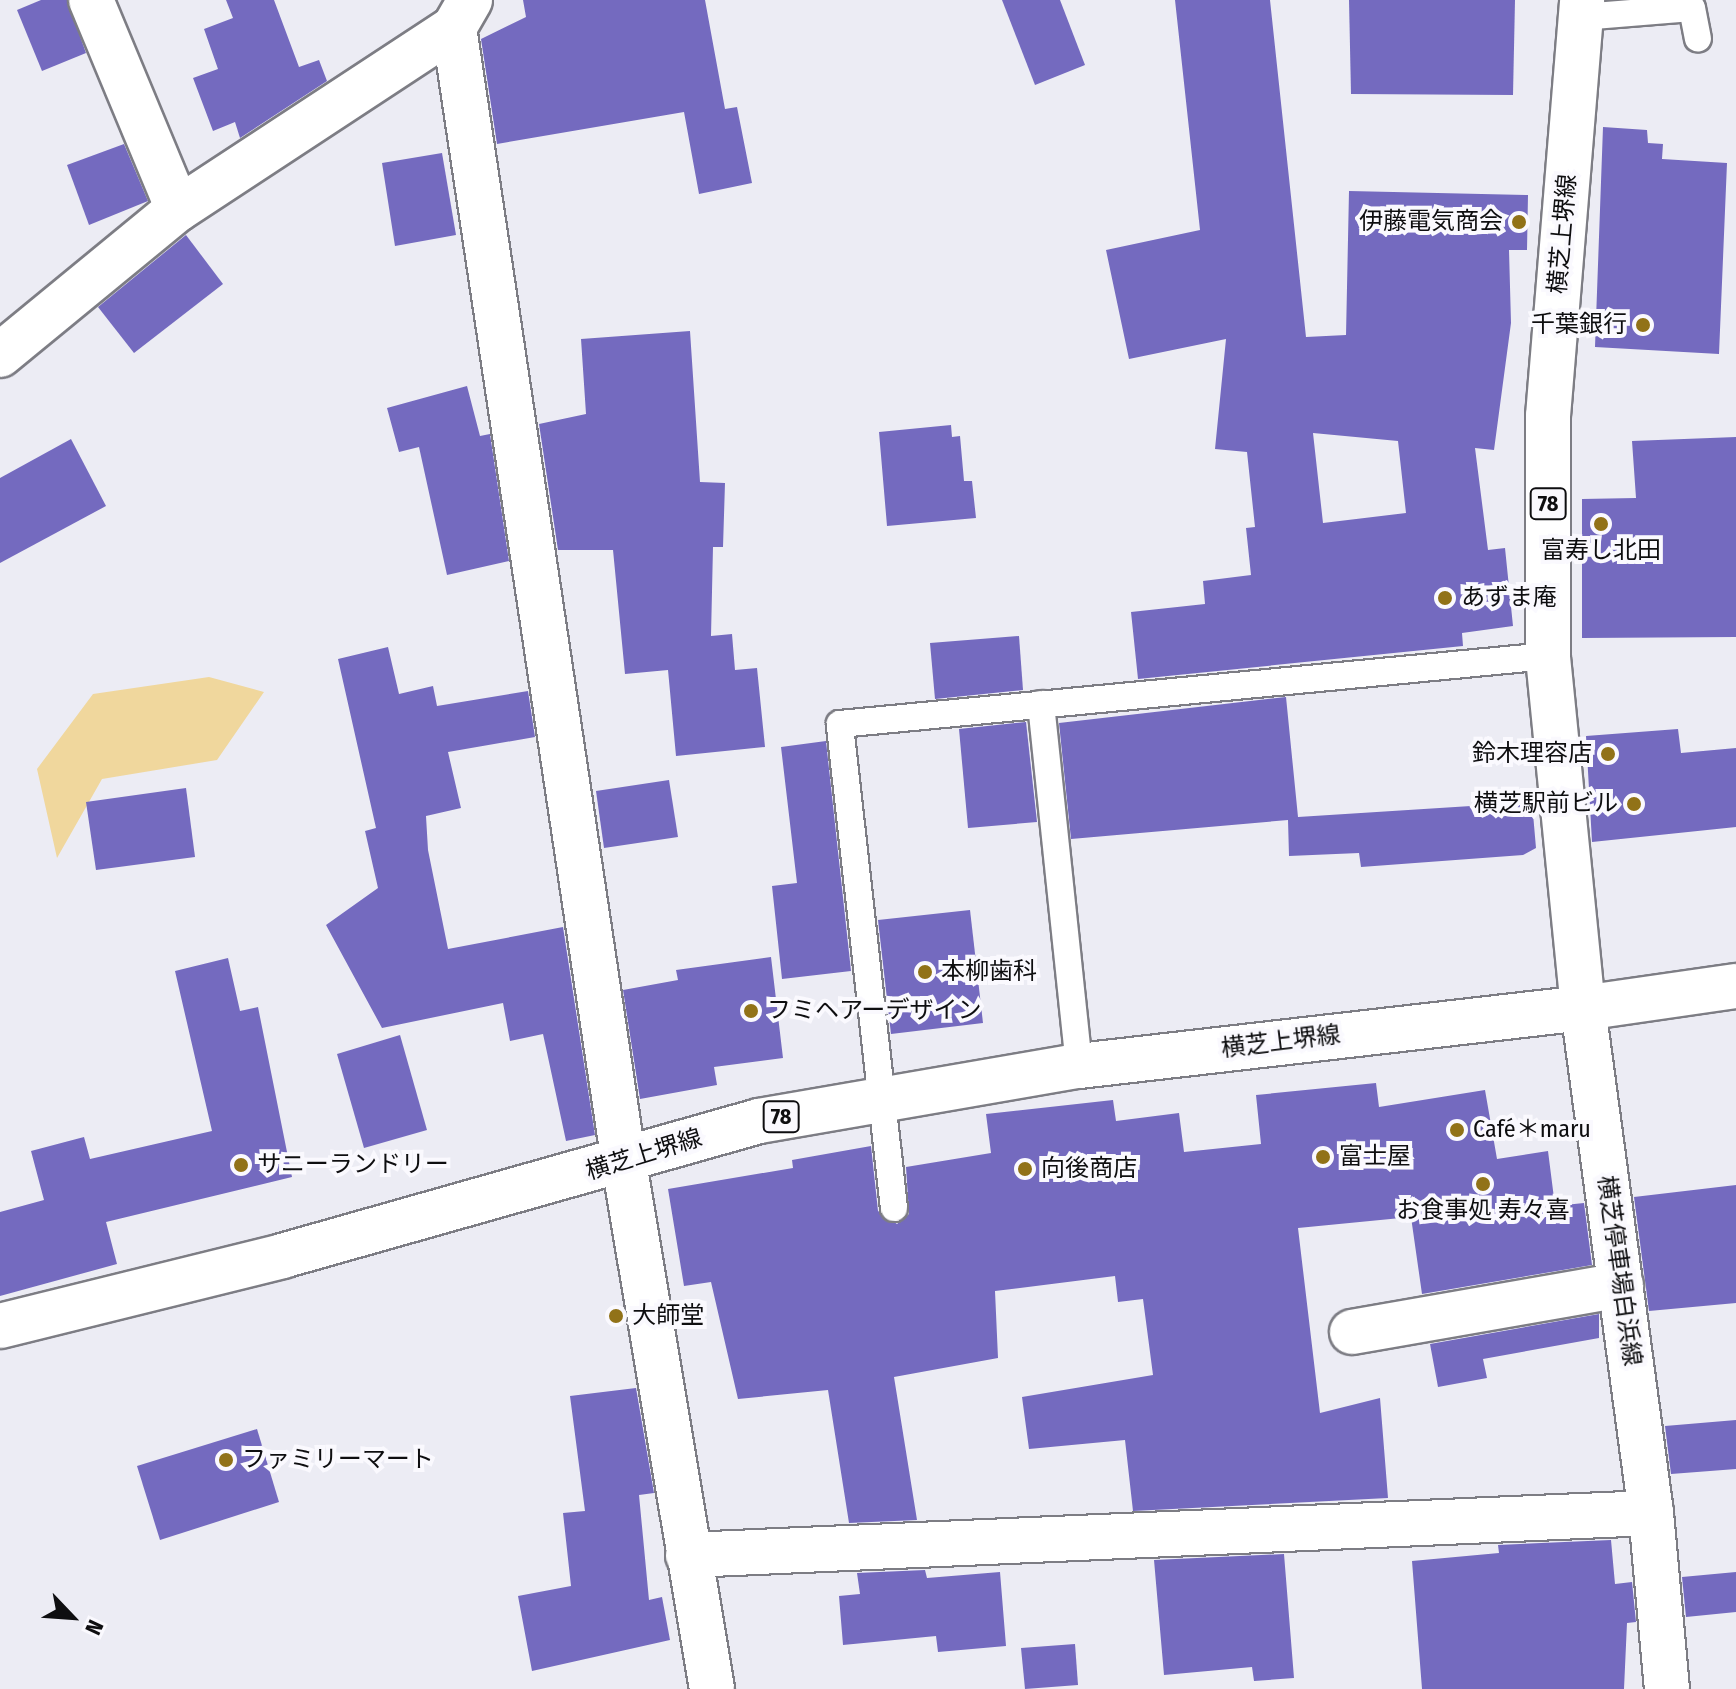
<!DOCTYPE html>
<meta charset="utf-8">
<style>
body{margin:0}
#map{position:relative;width:1736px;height:1689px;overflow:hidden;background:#ececf4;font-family:"Fira Sans Condensed","Noto Sans JP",sans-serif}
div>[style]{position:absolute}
.green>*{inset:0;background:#f0d79d}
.building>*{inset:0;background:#746abf}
.roads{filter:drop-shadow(2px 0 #7d7d84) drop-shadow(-2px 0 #7d7d84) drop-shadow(0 2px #7d7d84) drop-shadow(0 -2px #7d7d84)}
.service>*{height:26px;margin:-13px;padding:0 13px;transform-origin:13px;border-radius:13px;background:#fff}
.minor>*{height:44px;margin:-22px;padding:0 22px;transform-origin:22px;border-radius:22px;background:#fff}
.secondary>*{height:44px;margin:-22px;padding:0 22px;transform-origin:22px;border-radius:22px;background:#fff}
.primary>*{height:44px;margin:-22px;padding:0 22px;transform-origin:22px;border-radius:22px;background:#fff}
.dots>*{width:22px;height:22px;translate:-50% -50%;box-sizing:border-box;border:4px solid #faf9fe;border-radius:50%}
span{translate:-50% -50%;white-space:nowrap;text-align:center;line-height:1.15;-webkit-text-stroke:8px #faf9fe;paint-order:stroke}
.shield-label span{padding:2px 6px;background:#faf9fe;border:2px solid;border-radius:6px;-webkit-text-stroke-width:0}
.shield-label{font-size:22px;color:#0e0e10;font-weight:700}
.poi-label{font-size:24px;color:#0e0e10}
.right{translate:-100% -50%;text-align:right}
.left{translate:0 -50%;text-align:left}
.street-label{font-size:24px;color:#0e0e10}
.north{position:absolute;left:32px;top:1577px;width:80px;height:80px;-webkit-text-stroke:6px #faf9fe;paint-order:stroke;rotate:115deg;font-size:22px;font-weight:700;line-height:32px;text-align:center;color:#0e0e10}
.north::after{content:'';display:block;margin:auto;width:28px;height:36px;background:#0e0e10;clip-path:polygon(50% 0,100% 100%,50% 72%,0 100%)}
</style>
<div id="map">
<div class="green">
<div style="clip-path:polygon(209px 677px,264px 692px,217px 760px,102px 779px,57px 858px,37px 769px,93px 694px)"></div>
</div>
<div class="building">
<div style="clip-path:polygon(41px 0,67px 0,86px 53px,42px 71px,17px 10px)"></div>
<div style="clip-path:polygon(226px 0,274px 0,299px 67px,319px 60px,327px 81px,240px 138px,235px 122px,213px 131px,193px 78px,218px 69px,204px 29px,233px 18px)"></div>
<div style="clip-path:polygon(523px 0,705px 0,725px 109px,737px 107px,752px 183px,699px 194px,684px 112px,497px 144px,481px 39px,526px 17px)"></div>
<div style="clip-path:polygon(1002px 0,1060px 0,1085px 65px,1035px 85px)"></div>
<div style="clip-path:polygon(evenodd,1175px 0,1270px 0,1306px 337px,1346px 335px,1349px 191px,1528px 195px,1527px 250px,1509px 250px,1511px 323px,1494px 450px,1475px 448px,1488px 550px,1505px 548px,1513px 626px,1462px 633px,1463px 646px,1138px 679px,1131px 612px,1205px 604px,1203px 581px,1251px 575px,1246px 528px,1255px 527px,1247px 452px,1215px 449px,1226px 339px,1129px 359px,1106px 250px,1200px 230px,1175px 0,1313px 433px,1398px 441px,1406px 513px,1323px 523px,1313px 433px)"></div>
<div style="clip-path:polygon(1349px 0,1515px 0,1513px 95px,1351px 94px)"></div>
<div style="clip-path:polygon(1603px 127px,1647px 130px,1648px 143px,1663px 144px,1662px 159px,1727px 163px,1719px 354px,1595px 347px)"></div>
<div style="clip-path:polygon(124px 144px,148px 201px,89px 225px,67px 165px)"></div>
<div style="clip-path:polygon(442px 153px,456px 235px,395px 246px,382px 163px)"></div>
<div style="clip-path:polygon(186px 235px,223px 284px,134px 353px,98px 307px)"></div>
<div style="clip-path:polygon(690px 331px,700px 482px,725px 483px,723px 547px,713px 547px,711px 636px,732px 634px,735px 670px,757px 668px,765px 747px,676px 756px,668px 670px,625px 674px,613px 550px,558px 550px,539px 424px,586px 414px,581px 339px)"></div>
<div style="clip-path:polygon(467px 386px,480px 436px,490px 434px,509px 561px,447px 575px,419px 447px,399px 452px,387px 408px)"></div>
<div style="clip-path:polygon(951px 425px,952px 437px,960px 436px,964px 481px,972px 481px,976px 518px,887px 526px,879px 432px)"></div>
<div style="clip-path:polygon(1736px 437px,1736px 637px,1582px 638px,1582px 499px,1636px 498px,1632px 441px)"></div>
<div style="clip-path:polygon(71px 439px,106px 506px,0 563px,0 478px)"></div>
<div style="clip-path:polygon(1019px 636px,1023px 690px,935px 699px,930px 643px)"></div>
<div style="clip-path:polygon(388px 647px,399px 694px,433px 686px,437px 706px,528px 691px,535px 737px,448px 752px,461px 808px,426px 816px,428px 850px,448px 949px,563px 927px,595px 1135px,566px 1141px,543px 1034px,510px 1041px,503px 1003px,382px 1028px,326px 925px,378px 888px,365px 831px,376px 828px,338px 659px)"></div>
<div style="clip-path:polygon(1286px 697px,1298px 817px,1532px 802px,1536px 848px,1523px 855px,1361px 867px,1359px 853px,1289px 856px,1288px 820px,1071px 839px,1059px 723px)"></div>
<div style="clip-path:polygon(1026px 722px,1037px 822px,968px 828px,959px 729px)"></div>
<div style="clip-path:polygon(1678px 729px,1681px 753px,1736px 748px,1736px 827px,1592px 842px,1586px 736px)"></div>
<div style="clip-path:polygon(826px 741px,851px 971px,782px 979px,772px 886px,797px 883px,781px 747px)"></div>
<div style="clip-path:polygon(669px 780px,678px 837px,604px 848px,596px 791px)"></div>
<div style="clip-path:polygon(186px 788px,195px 857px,96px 870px,86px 802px)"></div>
<div style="clip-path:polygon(970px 910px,983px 1023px,891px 1034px,878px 920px)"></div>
<div style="clip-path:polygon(771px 957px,783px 1058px,714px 1067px,717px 1085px,640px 1099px,623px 990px,678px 980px,676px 970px)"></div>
<div style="clip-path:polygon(228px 958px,240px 1011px,258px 1007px,292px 1177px,106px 1222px,117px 1264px,0 1296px,0 1212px,44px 1200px,31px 1151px,84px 1137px,90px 1159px,212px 1131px,175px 971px)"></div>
<div style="clip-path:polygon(400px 1035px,427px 1130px,364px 1148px,337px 1054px)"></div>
<div style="clip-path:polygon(1376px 1083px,1379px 1107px,1485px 1090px,1497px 1159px,1548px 1151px,1555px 1206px,1584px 1203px,1592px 1265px,1422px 1294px,1411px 1217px,1298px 1228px,1320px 1413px,1380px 1398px,1388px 1498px,1133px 1511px,1125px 1440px,1029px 1449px,1022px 1397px,1153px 1375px,1143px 1299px,1118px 1302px,1115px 1276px,995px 1291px,998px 1358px,894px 1377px,917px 1520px,849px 1523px,828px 1390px,738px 1399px,711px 1282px,684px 1286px,668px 1189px,793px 1168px,792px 1160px,871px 1146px,878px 1211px,897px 1224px,909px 1214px,906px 1167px,991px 1153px,986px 1114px,1113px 1100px,1116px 1121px,1179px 1113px,1184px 1152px,1261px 1144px,1256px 1095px)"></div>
<div style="clip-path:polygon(1736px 1185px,1736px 1303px,1649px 1311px,1634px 1197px)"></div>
<div style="clip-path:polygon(1599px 1314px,1599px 1338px,1483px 1359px,1487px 1378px,1438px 1387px,1430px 1344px)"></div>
<div style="clip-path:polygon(636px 1388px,654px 1493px,639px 1495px,649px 1600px,662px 1597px,670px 1640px,532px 1671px,518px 1596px,571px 1586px,563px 1513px,585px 1511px,570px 1396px)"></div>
<div style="clip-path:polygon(1736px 1420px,1736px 1469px,1671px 1474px,1665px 1426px)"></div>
<div style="clip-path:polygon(257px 1429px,279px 1502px,160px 1540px,137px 1466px)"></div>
<div style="clip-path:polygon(1611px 1540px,1615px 1584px,1632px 1582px,1636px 1622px,1627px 1623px,1624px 1689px,1422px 1689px,1412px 1561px,1499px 1553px,1498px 1545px)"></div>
<div style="clip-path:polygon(1284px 1554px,1294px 1678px,1254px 1681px,1252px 1667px,1164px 1675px,1154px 1560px)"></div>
<div style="clip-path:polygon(925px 1570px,927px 1578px,1000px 1572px,1006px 1646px,938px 1652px,936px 1636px,843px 1645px,839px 1596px,860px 1594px,857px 1573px)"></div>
<div style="clip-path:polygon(1736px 1572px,1736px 1612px,1686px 1617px,1682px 1577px)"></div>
<div style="clip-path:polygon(1075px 1644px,1078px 1685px,1025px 1689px,1021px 1648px)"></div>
</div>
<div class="roads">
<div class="service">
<div style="left:1581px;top:17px;width:111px;rotate:-4.6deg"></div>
<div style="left:1692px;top:8px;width:31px;rotate:79deg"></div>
<div style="left:1041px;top:704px;width:364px;rotate:84deg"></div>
<div style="left:894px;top:1208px;width:487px;rotate:-96.4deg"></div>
<div style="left:840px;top:724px;width:711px;rotate:-5.49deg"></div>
</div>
<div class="minor">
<div style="left:91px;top:0;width:226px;rotate:67.4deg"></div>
<div style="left:454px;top:28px;width:1148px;rotate:81.48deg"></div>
<div style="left:624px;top:1163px;width:533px;rotate:80.5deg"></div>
<div style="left:0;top:355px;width:230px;rotate:-39.4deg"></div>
<div style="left:178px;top:209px;width:330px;rotate:-33.3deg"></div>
<div style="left:454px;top:28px;width:32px;rotate:-60deg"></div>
<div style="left:1352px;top:1332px;width:273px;rotate:-9.9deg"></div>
<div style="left:688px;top:1555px;width:964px;rotate:-2.5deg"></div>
</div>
<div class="secondary">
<div style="left:1667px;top:1689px;width:177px;rotate:-95.2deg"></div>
<div style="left:1651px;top:1513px;width:510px;rotate:-97.67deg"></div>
<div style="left:1583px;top:1008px;width:155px;rotate:-8.2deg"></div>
</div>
<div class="primary">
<div style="left:0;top:1326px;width:291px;rotate:-13.9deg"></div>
<div style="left:282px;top:1256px;width:496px;rotate:-15.8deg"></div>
<div style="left:759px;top:1121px;width:325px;rotate:-9.8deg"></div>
<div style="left:1079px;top:1066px;width:507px;rotate:-6.56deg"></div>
<div style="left:1583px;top:1008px;width:354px;rotate:-95.7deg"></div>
<div style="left:1548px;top:656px;width:240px;rotate:-90deg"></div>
<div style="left:1548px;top:416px;width:417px;rotate:-85.3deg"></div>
</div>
</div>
<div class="dots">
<div style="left:1519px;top:222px;background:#917218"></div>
<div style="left:1643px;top:325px;background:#917218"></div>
<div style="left:1601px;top:524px;background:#917218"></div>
<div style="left:1445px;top:598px;background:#917218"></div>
<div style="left:1608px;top:754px;background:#917218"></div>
<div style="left:1634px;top:804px;background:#917218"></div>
<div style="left:925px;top:972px;background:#917218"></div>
<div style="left:751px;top:1011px;background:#917218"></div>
<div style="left:1457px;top:1130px;background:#917218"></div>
<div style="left:1323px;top:1157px;background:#917218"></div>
<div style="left:241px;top:1165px;background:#917218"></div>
<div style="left:1025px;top:1169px;background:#917218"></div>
<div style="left:1483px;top:1184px;background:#917218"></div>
<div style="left:616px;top:1316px;background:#917218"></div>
<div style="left:226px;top:1460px;background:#917218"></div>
</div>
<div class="shield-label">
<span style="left:1548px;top:504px">78</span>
<span style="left:781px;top:1117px">78</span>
</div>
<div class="poi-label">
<span class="right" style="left:1503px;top:222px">伊藤電気商会</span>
<span class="right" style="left:1627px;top:325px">千葉銀行</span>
<span style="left:1601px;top:551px">富寿し北田</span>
<span class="left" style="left:1461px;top:598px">あずま庵</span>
<span class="right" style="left:1592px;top:754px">鈴木理容店</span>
<span class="right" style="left:1618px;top:804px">横芝駅前ビル</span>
<span class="left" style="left:941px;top:972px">本柳歯科</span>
<span class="left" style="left:767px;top:1011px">フミヘアーデザイン</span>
<span class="left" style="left:1473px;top:1130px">Café＊maru</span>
<span class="left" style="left:1339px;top:1157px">富士屋</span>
<span class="left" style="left:257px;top:1165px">サニーランドリー</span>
<span class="left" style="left:1041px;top:1169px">向後商店</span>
<span style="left:1483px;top:1211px">お食事処 寿々喜</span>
<span class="left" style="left:632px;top:1316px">大師堂</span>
<span class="left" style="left:242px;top:1460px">ファミリーマート</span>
</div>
<div class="street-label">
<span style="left:1563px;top:234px;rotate:-85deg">横芝上堺線</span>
<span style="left:1281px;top:1042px;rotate:-7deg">横芝上堺線</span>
<span style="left:644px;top:1155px;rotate:-17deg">横芝上堺線</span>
<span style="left:1619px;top:1271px;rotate:82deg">横芝停車場白浜線</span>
</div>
<div class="north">N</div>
</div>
